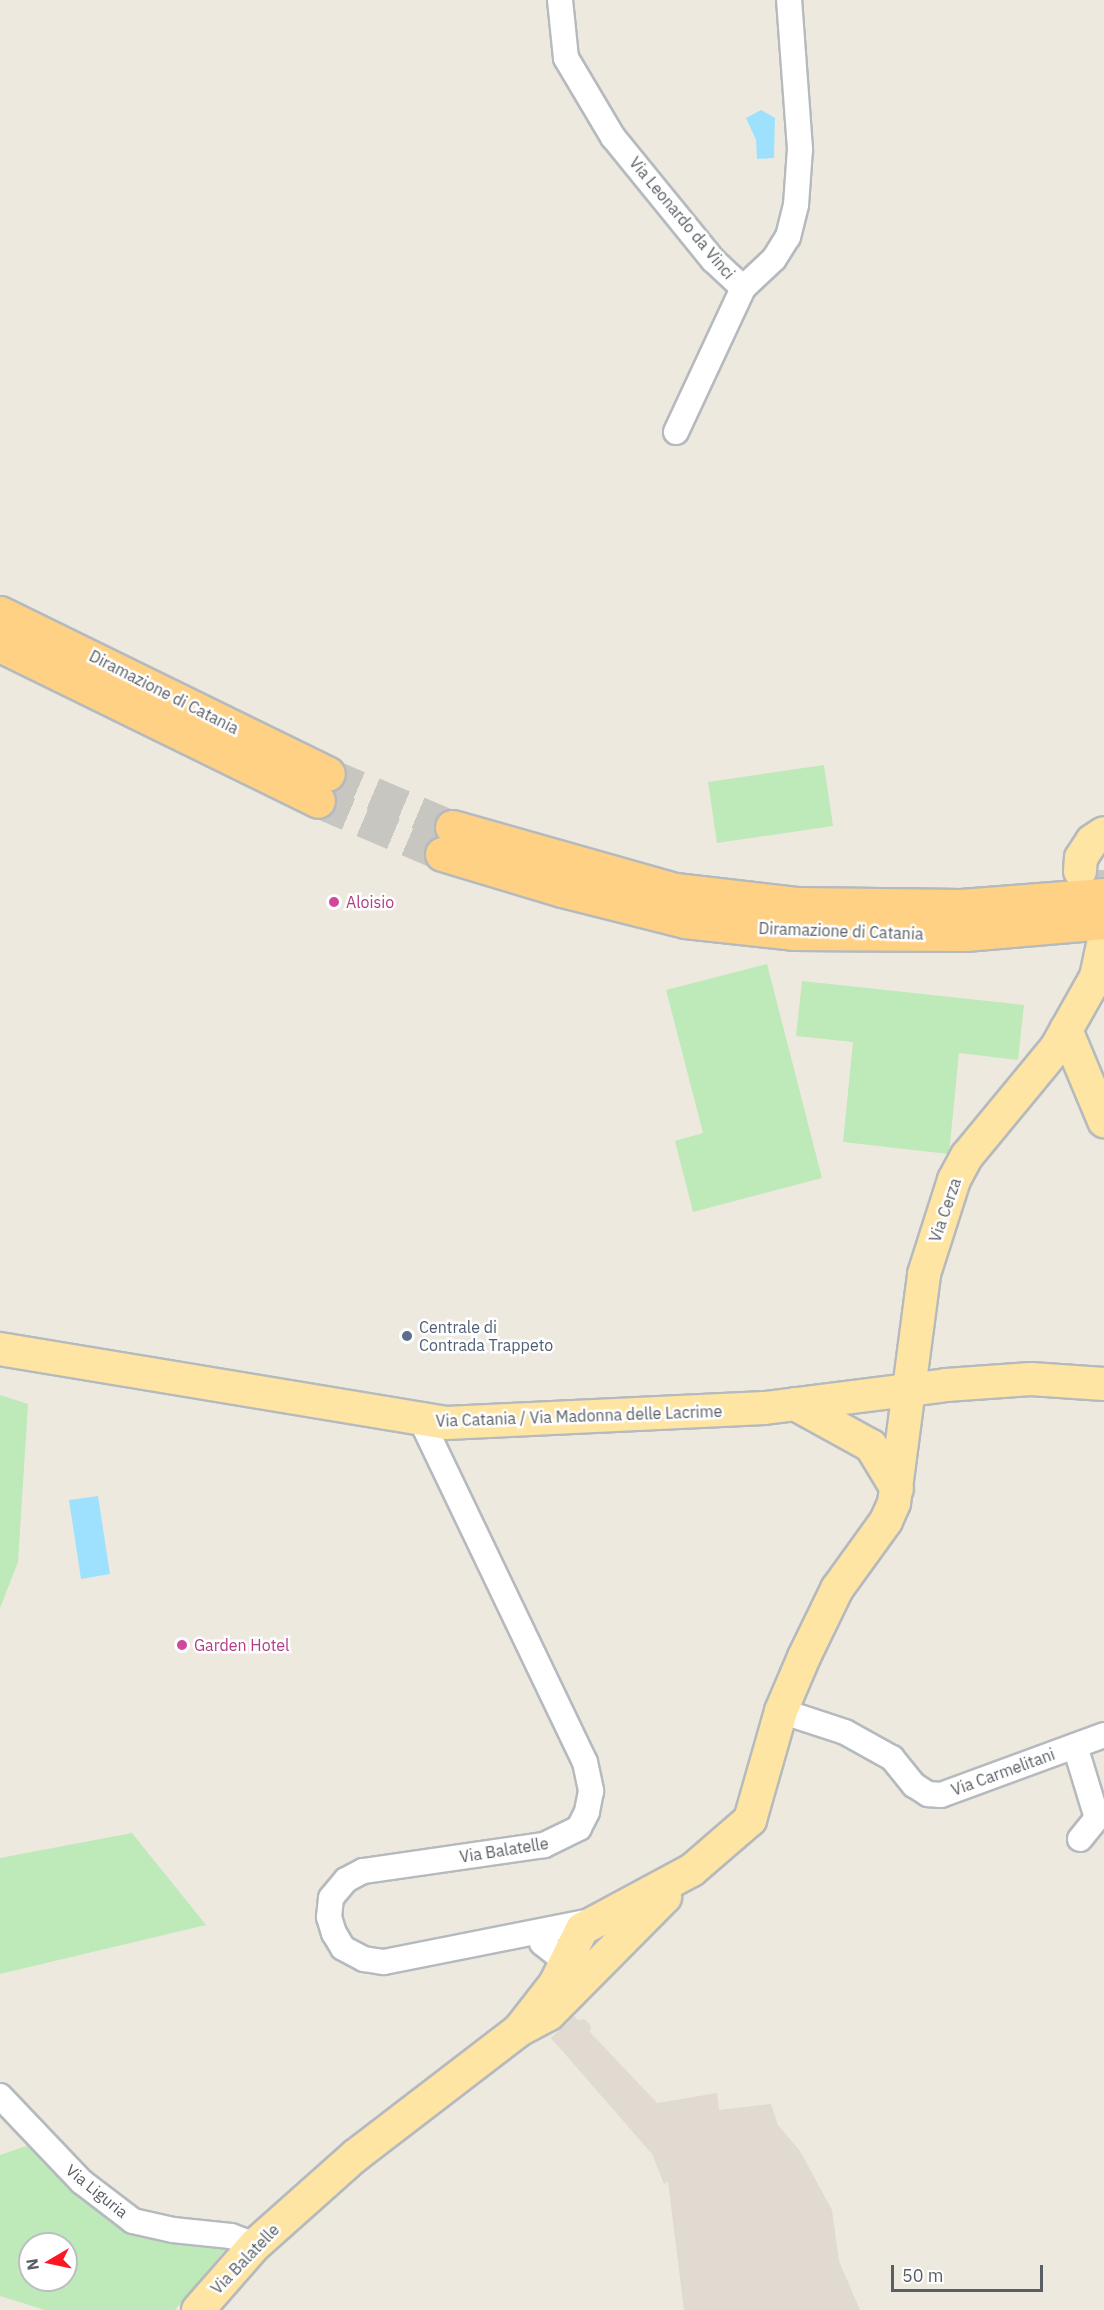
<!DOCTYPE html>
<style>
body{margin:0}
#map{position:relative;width:1104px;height:2310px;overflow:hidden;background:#eee9df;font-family:"IBM Plex Sans",sans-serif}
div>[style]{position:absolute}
.education>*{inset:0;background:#e0dad0}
.green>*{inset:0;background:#bee9b8}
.water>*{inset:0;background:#9ee1ff}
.major-tunnel>*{height:32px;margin-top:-16px;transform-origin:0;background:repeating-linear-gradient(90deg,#c8c6c0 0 32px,transparent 0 48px)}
.highway-tunnel>*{height:33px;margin-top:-16.5px;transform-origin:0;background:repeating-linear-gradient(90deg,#c8c6c0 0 33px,transparent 0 49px)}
.roads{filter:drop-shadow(2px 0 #b5babe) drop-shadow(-2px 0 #b5babe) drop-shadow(0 2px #b5babe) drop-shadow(0 -2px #b5babe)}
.minor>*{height:24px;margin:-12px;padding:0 12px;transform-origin:12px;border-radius:12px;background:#fff}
.major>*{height:32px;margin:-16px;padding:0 16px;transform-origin:16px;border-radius:16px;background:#ffe5a3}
.highway>*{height:33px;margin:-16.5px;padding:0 16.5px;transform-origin:16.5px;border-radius:16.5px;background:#ffd185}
.dots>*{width:16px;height:16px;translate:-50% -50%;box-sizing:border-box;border:3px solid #fff;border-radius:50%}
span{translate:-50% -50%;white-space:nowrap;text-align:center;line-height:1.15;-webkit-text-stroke:5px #fff;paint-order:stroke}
.street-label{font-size:16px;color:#585e63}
.hotel-label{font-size:16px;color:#b23c85}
.left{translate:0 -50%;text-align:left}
.service-label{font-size:16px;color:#4e5e75}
.north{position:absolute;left:18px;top:2232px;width:60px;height:60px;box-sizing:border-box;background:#fff;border:2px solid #bcbfc1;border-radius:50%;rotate:261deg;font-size:16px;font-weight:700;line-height:24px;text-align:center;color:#585e63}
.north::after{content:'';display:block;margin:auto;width:21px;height:27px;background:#fc1722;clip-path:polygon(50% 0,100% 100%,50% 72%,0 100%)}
.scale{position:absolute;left:891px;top:2265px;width:152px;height:27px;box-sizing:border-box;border:3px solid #585e63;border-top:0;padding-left:8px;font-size:18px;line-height:21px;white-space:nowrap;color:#585e63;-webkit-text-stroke:4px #fff;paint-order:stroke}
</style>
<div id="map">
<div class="education">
<div style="clip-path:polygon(574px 2016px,578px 2020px,585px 2019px,591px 2026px,590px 2032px,657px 2103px,717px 2093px,719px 2110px,771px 2104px,778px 2125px,800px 2151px,832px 2210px,839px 2261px,860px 2310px,684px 2310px,668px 2182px,664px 2184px,652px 2154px,551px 2038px)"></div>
</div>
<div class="green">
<div style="clip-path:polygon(824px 765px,833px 826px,717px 843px,708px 782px)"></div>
<div style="clip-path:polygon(767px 964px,822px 1178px,693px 1212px,675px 1141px,703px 1133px,666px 990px)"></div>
<div style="clip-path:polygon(802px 981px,1024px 1005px,1018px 1060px,959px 1053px,949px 1154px,843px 1142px,853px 1042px,796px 1036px)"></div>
<div style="clip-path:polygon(0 1395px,28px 1404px,18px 1562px,0 1608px)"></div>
<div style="clip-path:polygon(132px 1833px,206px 1925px,0 1974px,0 1858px)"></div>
<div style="clip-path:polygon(evenodd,35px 2143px,121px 2222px,229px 2245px,175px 2310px,45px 2310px,0 2296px,0 2155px,35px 2143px,30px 2244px,66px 2244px,66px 2280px,30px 2280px,30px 2244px)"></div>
</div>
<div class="water">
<div style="clip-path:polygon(761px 110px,775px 118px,774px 158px,757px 159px,756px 140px,746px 118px)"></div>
<div style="clip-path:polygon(98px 1496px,110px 1574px,81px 1579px,69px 1500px)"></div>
</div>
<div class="major-tunnel">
<div style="left:1098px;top:870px;width:50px;rotate:86.6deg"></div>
</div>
<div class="highway-tunnel">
<div style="left:328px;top:774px;width:135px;rotate:23.1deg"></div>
<div style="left:318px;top:801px;width:135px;rotate:23.1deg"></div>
</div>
<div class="roads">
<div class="minor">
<div style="left:560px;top:0;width:58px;rotate:84.1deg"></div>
<div style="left:566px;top:58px;width:92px;rotate:59.3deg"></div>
<div style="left:613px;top:137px;width:159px;rotate:50.9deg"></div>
<div style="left:713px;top:260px;width:41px;rotate:43deg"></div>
<div style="left:676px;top:432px;width:159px;rotate:-65deg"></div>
<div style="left:743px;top:288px;width:42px;rotate:-43.1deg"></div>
<div style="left:774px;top:259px;width:26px;rotate:-58deg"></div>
<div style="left:788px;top:237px;width:33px;rotate:-76deg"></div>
<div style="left:796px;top:205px;width:56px;rotate:-85.9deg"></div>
<div style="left:800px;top:149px;width:149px;rotate:-94.2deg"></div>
<div style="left:421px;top:1420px;width:379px;rotate:64.4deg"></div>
<div style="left:585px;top:1762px;width:30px;rotate:78deg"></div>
<div style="left:591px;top:1791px;width:21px;rotate:101deg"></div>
<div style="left:587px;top:1812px;width:18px;rotate:117deg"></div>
<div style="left:579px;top:1828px;width:39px;rotate:154deg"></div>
<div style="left:544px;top:1845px;width:183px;rotate:171.8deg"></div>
<div style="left:363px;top:1871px;width:19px;rotate:152deg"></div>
<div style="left:346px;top:1880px;width:23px;rotate:130deg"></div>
<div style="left:331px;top:1898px;width:19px;rotate:96deg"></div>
<div style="left:329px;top:1917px;width:17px;rotate:73deg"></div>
<div style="left:334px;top:1933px;width:17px;rotate:59deg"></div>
<div style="left:343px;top:1948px;width:24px;rotate:28deg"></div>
<div style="left:364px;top:1959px;width:20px;rotate:9deg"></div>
<div style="left:384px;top:1962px;width:212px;rotate:-11.2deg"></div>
<div style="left:781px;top:1711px;width:67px;rotate:18.2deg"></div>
<div style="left:845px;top:1732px;width:54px;rotate:29deg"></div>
<div style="left:892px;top:1758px;width:35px;rotate:51deg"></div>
<div style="left:914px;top:1785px;width:17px;rotate:33deg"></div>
<div style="left:928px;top:1794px;width:13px;rotate:4deg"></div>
<div style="left:941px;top:1795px;width:174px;rotate:-20.2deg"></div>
<div style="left:1075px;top:1746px;width:75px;rotate:73deg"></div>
<div style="left:1097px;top:1818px;width:27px;rotate:129deg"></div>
<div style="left:542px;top:1943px;width:31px;rotate:38deg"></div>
<div style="left:566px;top:1962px;width:15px;rotate:8deg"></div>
<div style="left:0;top:2096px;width:119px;rotate:46.4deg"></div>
<div style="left:82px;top:2182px;width:64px;rotate:37.4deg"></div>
<div style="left:133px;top:2221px;width:41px;rotate:12.7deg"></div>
<div style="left:173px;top:2230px;width:58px;rotate:5.9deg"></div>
<div style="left:231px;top:2236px;width:26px;rotate:21deg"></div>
</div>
<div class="major">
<div style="left:1080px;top:871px;width:13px;rotate:-86deg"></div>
<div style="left:1081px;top:858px;width:20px;rotate:-57deg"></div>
<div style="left:1092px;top:841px;width:14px;rotate:-34deg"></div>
<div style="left:1066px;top:1030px;width:99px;rotate:67.3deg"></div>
<div style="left:0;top:1349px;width:452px;rotate:9.4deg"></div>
<div style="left:446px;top:1423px;width:319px;rotate:-2.7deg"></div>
<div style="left:765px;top:1408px;width:182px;rotate:-7.2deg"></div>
<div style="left:946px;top:1385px;width:85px;rotate:-4deg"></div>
<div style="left:1031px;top:1379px;width:73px;rotate:3.9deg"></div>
<div style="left:795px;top:1404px;width:87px;rotate:28.9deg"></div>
<div style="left:871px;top:1446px;width:50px;rotate:58.8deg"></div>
<div style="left:519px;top:2030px;width:58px;rotate:-52deg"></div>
<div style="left:555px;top:1984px;width:61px;rotate:-63.9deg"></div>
<div style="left:582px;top:1929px;width:125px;rotate:-28.2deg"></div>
<div style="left:692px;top:1870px;width:77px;rotate:-40.8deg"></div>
<div style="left:750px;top:1820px;width:113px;rotate:-74.1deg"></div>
<div style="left:781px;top:1711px;width:59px;rotate:-66.9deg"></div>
<div style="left:804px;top:1657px;width:76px;rotate:-64.1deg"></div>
<div style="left:837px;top:1589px;width:84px;rotate:-54.2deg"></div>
<div style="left:886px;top:1521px;width:20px;rotate:-66deg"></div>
<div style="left:894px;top:1503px;width:231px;rotate:-82.5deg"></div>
<div style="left:924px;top:1274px;width:99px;rotate:-72.3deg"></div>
<div style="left:954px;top:1180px;width:27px;rotate:-62deg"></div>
<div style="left:967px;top:1156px;width:140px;rotate:-50.5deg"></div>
<div style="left:1056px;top:1048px;width:81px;rotate:-60.6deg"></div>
<div style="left:1096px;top:977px;width:33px;rotate:-78deg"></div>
<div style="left:198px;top:2310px;width:86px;rotate:-48.8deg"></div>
<div style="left:255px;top:2245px;width:134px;rotate:-41.7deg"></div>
<div style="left:355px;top:2156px;width:207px;rotate:-37.5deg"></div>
<div style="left:519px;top:2030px;width:34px;rotate:-28deg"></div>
<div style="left:549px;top:2014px;width:165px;rotate:-45.2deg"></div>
</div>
<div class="highway">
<div style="left:0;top:613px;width:365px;rotate:26.1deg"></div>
<div style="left:0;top:645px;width:354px;rotate:26.1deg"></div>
<div style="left:452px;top:827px;width:232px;rotate:15.8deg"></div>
<div style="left:675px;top:890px;width:124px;rotate:6.5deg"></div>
<div style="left:798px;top:904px;width:163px;rotate:0.7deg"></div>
<div style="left:961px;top:906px;width:143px;rotate:-4.4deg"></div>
<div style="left:442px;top:854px;width:125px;rotate:16.7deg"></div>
<div style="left:562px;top:890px;width:127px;rotate:14.1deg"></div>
<div style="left:685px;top:921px;width:109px;rotate:6.3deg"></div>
<div style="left:793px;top:933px;width:172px;rotate:0.3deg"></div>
<div style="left:965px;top:934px;width:140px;rotate:-4.9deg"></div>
</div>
</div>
<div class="dots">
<div style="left:334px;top:902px;background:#d1479c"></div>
<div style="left:407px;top:1336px;background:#5c6f8a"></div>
<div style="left:182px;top:1645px;background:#d1479c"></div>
</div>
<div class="street-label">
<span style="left:682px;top:218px;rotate:50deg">Via Leonardo da Vinci</span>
<span style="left:164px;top:692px;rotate:27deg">Diramazione di Catania</span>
<span style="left:841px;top:931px;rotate:2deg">Diramazione di Catania</span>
<span style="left:945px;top:1210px;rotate:-71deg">Via Cerza</span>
<span style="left:579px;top:1416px;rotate:-2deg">Via Catania / Via Madonna delle Lacrime</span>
<span style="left:1003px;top:1772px;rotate:-20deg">Via Carmelitani</span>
<span style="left:504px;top:1850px;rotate:-9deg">Via Balatelle</span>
<span style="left:97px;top:2191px;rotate:39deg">Via Liguria</span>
<span style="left:245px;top:2259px;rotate:-46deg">Via Balatelle</span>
</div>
<div class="hotel-label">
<span class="left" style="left:346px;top:902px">Aloisio</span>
<span class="left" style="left:194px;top:1645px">Garden Hotel</span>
</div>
<div class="service-label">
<span class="left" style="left:419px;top:1336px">Centrale di<br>Contrada Trappeto</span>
</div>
<div class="north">N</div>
<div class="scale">50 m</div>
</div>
